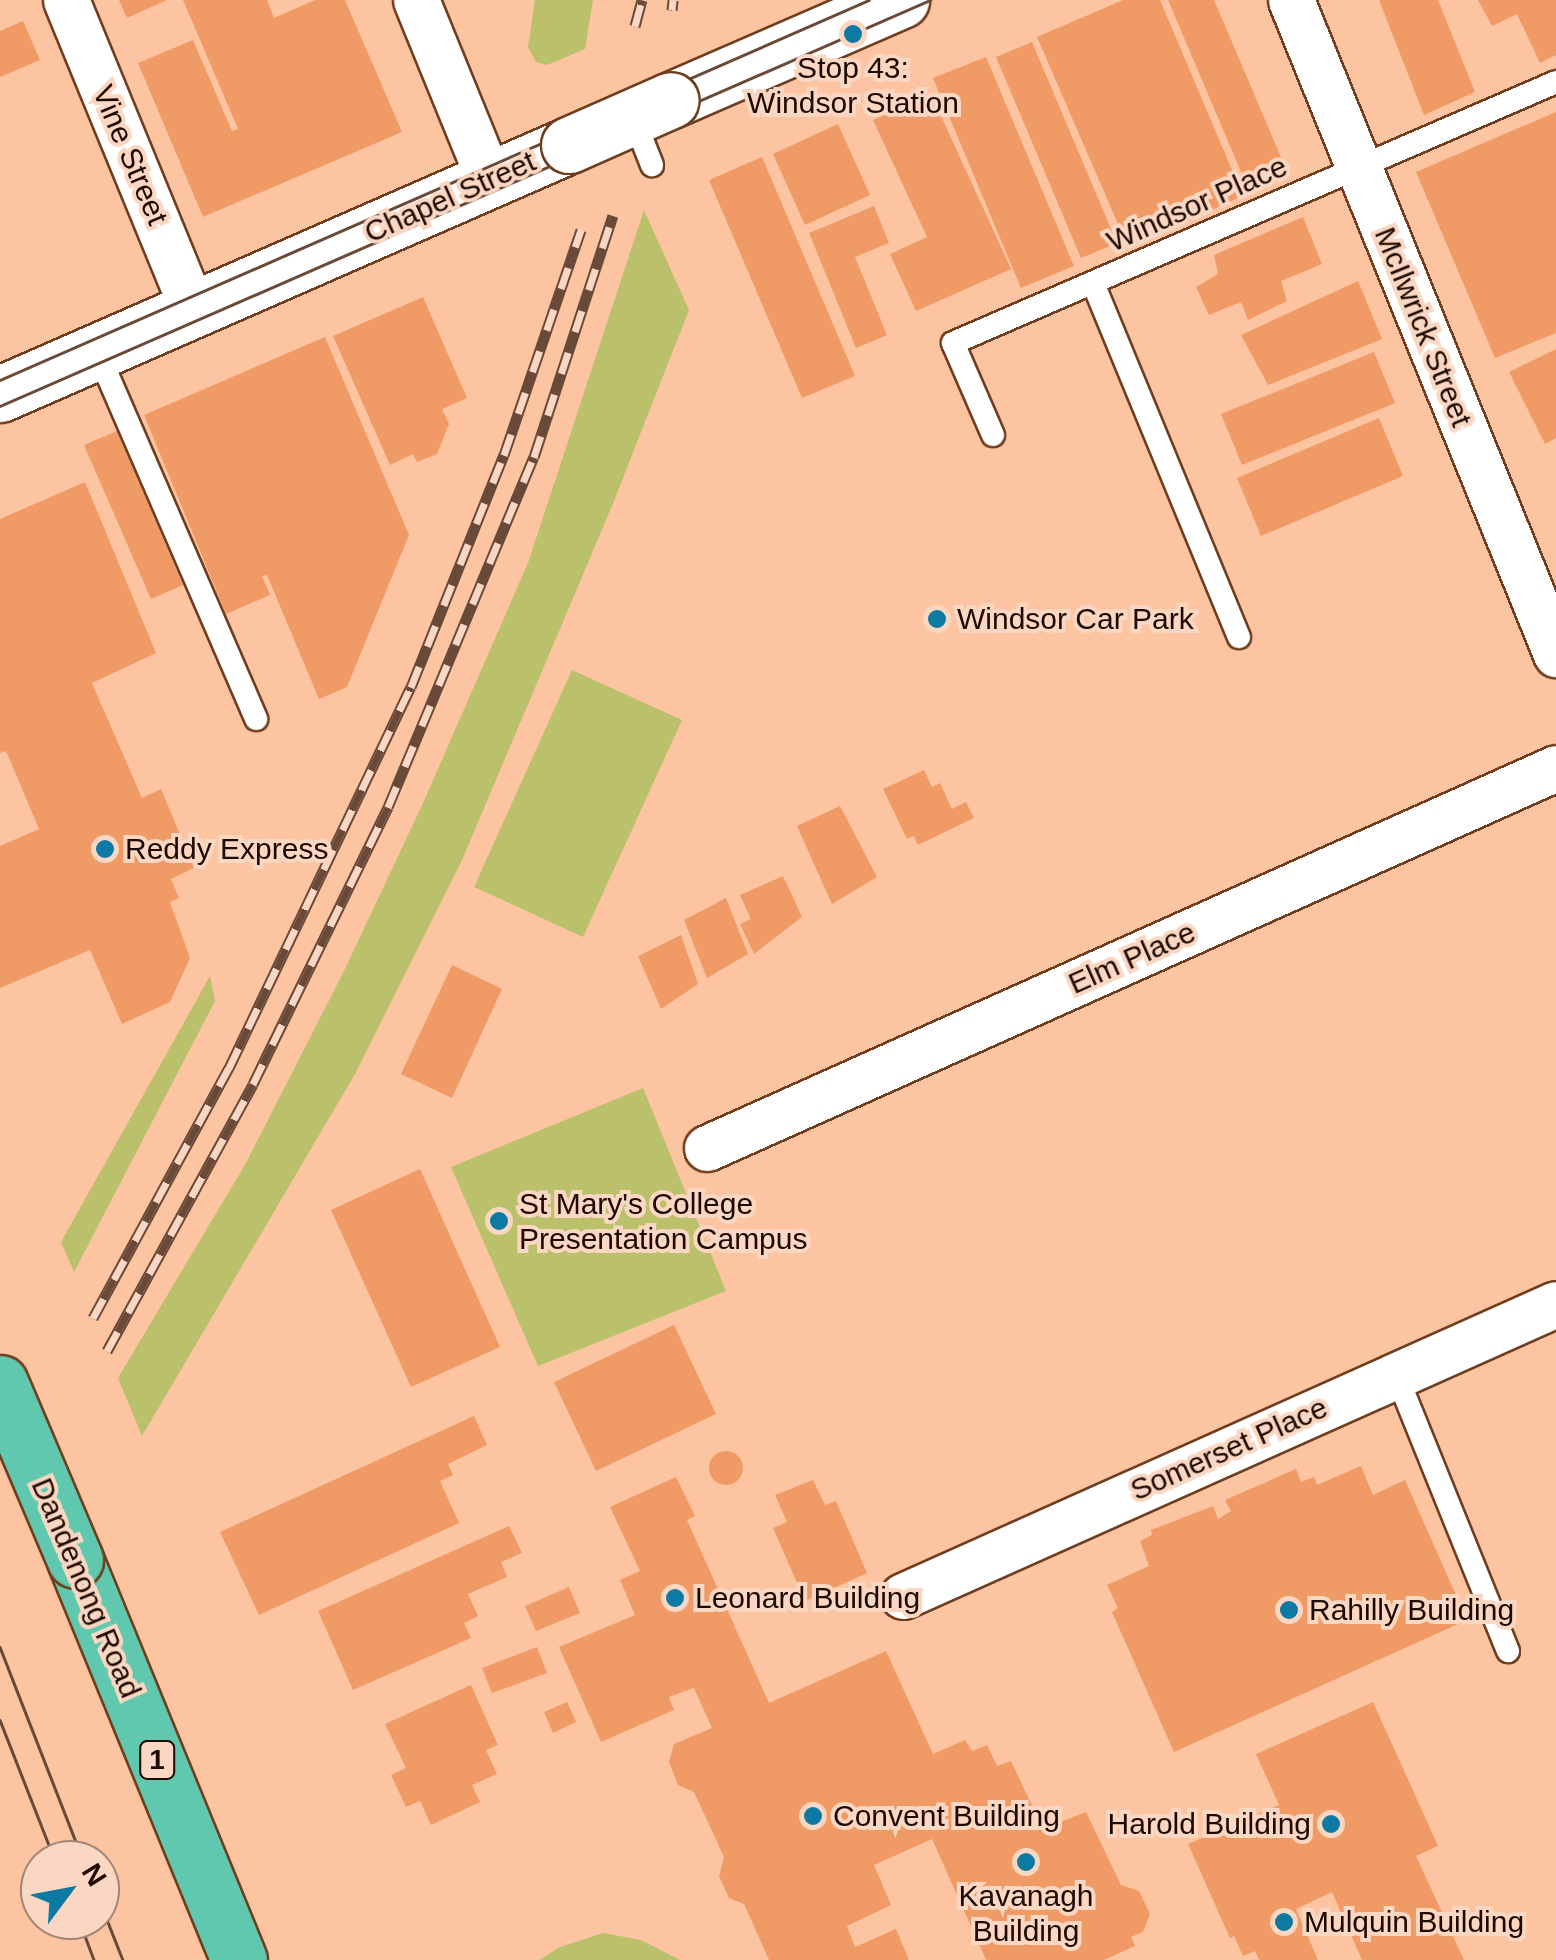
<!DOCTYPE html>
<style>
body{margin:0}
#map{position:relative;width:1556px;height:1960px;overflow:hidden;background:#fdc4a1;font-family:Helvetica,sans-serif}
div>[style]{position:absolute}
.green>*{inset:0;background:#bbc06a}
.building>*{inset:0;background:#f09a65}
.round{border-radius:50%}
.roads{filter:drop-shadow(2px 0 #6e3e1e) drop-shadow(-2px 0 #6e3e1e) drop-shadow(0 2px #6e3e1e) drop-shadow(0 -2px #6e3e1e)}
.service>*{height:22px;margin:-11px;padding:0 11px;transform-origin:11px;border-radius:11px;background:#fff}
.minor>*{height:45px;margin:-22.5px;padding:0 22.5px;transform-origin:22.5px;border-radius:22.5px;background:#fff}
.tertiary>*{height:55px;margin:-27.5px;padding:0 27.5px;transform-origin:27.5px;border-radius:27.5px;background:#fff}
.trunk>*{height:55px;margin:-27.5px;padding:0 27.5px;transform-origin:27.5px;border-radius:27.5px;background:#60c8ae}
.tram>*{height:2.5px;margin:-1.25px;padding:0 1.25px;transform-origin:1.25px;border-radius:1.25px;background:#694937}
.rail>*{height:11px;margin-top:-5.5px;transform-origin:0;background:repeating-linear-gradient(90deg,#fad7c2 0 22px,#694937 0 44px);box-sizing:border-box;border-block:2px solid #694937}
.bridges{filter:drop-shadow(2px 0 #6e3e1e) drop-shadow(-2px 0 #6e3e1e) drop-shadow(0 2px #6e3e1e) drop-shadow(0 -2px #6e3e1e)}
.service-bridge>*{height:22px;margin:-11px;padding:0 11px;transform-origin:11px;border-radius:11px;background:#fff}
.tertiary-bridge>*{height:55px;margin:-27.5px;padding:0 27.5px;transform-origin:27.5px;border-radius:27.5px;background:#fff}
.trunk-bridge>*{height:55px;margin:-27.5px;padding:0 27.5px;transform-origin:27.5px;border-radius:27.5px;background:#60c8ae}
.dots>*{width:28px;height:28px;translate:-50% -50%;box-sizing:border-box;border:5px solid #fad7c2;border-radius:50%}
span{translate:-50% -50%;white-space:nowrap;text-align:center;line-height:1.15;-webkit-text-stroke:8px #fad7c2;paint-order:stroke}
.shield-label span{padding:2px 8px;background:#fad7c2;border:2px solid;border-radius:8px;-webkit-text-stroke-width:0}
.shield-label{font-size:28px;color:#1e0a01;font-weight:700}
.poi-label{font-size:30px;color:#1e0a01}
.left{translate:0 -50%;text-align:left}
.right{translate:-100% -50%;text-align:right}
.street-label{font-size:30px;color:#1e0a01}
.north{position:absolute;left:20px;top:1840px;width:100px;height:100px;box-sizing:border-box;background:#fad7c2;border:2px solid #a28575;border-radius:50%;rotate:58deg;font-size:28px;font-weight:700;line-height:40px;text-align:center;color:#1e0a01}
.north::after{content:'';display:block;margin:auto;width:35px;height:45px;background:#0d7aa4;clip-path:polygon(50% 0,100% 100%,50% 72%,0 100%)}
</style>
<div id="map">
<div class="green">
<div style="clip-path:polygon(535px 0,593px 0,585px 49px,547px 65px,536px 62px,528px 47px)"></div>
<div style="clip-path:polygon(644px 210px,689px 310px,612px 506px,462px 860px,355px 1074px,142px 1436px,118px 1378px,246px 1163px,344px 971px,424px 801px,528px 563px)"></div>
<div style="clip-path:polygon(572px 670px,682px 720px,583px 937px,474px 887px)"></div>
<div style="clip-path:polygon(210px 976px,215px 1001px,74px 1272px,61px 1242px)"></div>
<div style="clip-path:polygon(643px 1088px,726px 1291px,538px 1366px,451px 1167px)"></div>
<div style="clip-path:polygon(603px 1933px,641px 1940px,680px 1960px,539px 1960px,560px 1947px)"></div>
</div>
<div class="building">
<div style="clip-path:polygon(119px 0,167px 0,127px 18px)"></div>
<div style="clip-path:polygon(183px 0,267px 0,274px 18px,315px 0,345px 0,402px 132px,203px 217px,138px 63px,193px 40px,232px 131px,238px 129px)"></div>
<div style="clip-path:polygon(1123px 0,1160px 0,1243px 196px,1128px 247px,1037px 37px)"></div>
<div style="clip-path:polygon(1168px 0,1214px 0,1289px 176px,1250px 193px)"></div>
<div style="clip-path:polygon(1379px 0,1438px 0,1475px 92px,1424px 115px)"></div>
<div style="clip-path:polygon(1478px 0,1556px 0,1556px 55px,1540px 63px,1517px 14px,1492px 26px)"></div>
<div style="clip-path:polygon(23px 21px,40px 60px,0 77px,0 31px)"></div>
<div style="clip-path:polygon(1032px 42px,1117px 243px,1081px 258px,996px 57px)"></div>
<div style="clip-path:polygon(986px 57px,1074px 266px,1021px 288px,933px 78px)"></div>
<div style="clip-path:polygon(931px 94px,1011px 269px,916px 311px,890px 254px,927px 237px,873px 120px)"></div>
<div style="clip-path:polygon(1556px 112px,1556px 333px,1495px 358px,1416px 172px)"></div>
<div style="clip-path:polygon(838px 124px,870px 195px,805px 225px,773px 154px)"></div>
<div style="clip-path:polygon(762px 157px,855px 376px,802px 398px,709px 180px)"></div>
<div style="clip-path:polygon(874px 206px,889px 243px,855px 257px,887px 335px,856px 348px,809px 233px)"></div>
<div style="clip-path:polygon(1303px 217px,1322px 264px,1281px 281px,1287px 301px,1248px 320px,1241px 302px,1209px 315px,1196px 287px,1218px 274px,1214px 255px)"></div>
<div style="clip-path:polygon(1358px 281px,1382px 339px,1268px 385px,1241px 335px)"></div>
<div style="clip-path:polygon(423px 297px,467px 398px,442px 409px,449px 424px,437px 454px,417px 462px,413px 454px,390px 465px,333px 336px)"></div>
<div style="clip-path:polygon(325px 337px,409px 535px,347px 687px,319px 699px,267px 575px,262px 576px,270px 595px,226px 614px,144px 415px)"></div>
<div style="clip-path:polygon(1556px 349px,1556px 438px,1545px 444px,1509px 372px)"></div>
<div style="clip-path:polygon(1374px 352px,1395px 403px,1242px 465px,1221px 414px)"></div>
<div style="clip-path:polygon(1379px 418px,1403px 476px,1261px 536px,1237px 478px)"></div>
<div style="clip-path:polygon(117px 431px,183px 585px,151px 599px,84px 445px)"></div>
<div style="clip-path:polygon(85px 482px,156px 653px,92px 683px,142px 798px,161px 789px,194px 868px,171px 879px,179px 898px,170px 902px,190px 958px,170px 1002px,122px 1024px,90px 950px,0 988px,0 846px,39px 829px,6px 751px,0 753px,0 519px)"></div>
<div style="clip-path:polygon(924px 770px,932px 787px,940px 783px,952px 809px,966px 802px,974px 818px,918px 845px,914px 836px,907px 839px,883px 789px)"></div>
<div style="clip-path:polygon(840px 806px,877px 877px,832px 904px,797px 826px)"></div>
<div style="clip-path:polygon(783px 876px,802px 917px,754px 954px,740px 924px,751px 919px,740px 895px)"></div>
<div style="clip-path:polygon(726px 898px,748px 954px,707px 978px,684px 920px)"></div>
<div style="clip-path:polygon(681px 935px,698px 984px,661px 1009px,638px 956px)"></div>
<div style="clip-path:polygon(452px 965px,502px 989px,452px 1098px,401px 1074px)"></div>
<div style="clip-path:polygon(420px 1169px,500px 1347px,411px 1387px,331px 1210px)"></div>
<div style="clip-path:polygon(674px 1325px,716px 1414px,596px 1471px,554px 1382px)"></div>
<div style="clip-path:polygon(474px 1416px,487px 1445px,448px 1464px,453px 1475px,440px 1481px,459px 1523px,259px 1615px,220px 1532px)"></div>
<div class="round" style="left:709px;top:1451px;width:34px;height:34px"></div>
<div style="clip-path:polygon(1361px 1466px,1373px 1495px,1405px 1480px,1467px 1620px,1174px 1752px,1112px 1612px,1118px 1608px,1107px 1585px,1149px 1566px,1140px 1541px,1152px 1535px,1151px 1530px,1213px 1506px,1218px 1519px,1231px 1511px,1225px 1500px,1296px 1469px,1301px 1482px,1314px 1477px,1317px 1485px)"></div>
<div style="clip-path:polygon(676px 1477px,695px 1516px,687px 1520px,769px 1703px,886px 1651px,933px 1754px,965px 1740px,972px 1751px,987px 1745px,997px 1766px,1011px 1761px,1043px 1829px,1086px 1812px,1121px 1885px,1139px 1891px,1150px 1914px,1143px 1932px,1131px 1937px,1135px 1946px,1104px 1960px,986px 1960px,932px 1839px,874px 1865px,891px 1905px,847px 1926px,855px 1947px,896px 1929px,909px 1960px,769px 1960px,744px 1904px,729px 1898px,719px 1876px,724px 1857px,694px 1792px,678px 1785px,669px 1762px,674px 1744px,712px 1728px,694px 1688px,669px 1697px,674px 1710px,601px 1742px,559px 1647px,635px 1615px,620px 1580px,640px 1571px,610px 1507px)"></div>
<div style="clip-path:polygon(813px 1480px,825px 1505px,836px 1501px,867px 1573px,805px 1601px,773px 1528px,787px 1522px,775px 1495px)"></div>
<div style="clip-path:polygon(509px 1526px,522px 1553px,501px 1562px,507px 1577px,468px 1594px,478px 1616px,464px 1623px,471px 1638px,353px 1690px,318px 1611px)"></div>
<div style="clip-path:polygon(569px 1587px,580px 1613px,536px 1631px,525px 1606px)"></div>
<div style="clip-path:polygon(537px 1647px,547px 1673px,492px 1693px,482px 1668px)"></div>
<div style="clip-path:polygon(471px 1685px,498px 1745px,486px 1750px,497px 1774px,472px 1785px,480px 1802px,431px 1825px,420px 1801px,406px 1807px,391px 1775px,406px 1768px,385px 1724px)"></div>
<div style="clip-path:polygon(567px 1702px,576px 1722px,553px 1733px,544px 1712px)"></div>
<div style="clip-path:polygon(1373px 1702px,1438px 1846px,1416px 1856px,1464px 1960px,1362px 1960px,1332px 1892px,1296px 1909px,1318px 1960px,1259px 1960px,1255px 1951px,1243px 1956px,1234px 1936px,1230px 1938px,1188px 1844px,1279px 1805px,1256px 1754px)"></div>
</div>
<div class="roads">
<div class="service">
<div style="left:1093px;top:283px;width:383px;rotate:67.6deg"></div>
<div style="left:97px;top:351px;width:401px;rotate:66.6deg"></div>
<div style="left:993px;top:435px;width:100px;rotate:-113.5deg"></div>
<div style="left:953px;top:343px;width:657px;rotate:-23.4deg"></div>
<div style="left:1396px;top:1374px;width:299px;rotate:68deg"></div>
</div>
<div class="minor">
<div style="left:66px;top:0;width:335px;rotate:67.7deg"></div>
<div style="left:416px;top:0;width:193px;rotate:67.8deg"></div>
<div style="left:1291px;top:0;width:706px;rotate:67.94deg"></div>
<div style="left:707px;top:1148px;width:930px;rotate:-24.11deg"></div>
<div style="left:903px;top:1596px;width:715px;rotate:-24.09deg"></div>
</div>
<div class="tertiary">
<div style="left:671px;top:100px;width:251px;rotate:-23.5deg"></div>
<div style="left:0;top:394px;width:621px;rotate:-23.63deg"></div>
</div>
<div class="trunk">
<div style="left:75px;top:1560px;width:432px;rotate:67.7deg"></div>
</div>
</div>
<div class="tram">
<div style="left:0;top:380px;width:948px;rotate:-23.62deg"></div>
<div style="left:0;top:406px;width:1015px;rotate:-23.58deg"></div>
<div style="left:0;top:1647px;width:229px;rotate:68.7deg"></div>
<div style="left:0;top:1720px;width:150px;rotate:68.6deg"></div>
<div style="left:100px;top:1902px;width:62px;rotate:68.4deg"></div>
<div style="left:79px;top:1920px;width:43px;rotate:69.4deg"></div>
</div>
<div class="rail">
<div style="left:672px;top:10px;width:10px;rotate:-84deg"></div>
<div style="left:635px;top:26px;width:27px;rotate:-75deg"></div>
<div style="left:93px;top:1318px;width:285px;rotate:-61.5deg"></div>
<div style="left:229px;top:1068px;width:422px;rotate:-64.5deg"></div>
<div style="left:411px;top:687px;width:250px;rotate:-68.2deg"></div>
<div style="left:504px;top:455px;width:238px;rotate:-71.1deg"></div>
<div style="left:107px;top:1351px;width:304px;rotate:-61.3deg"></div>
<div style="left:253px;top:1084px;width:308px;rotate:-64deg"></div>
<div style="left:388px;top:807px;width:379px;rotate:-67.4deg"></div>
<div style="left:534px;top:457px;width:254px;rotate:-71.9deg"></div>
</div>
<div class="bridges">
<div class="service-bridge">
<div style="left:633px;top:117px;width:52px;rotate:68.4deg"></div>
</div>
<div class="tertiary-bridge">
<div style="left:569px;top:145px;width:111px;rotate:-23.8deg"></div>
</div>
<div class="trunk-bridge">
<div style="left:0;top:1383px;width:192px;rotate:67deg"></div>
</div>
</div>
<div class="dots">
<div style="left:853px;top:34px;background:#0d7aa4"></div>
<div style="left:937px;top:619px;background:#0d7aa4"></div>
<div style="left:105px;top:849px;background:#0d7aa4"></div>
<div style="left:499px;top:1221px;background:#0d7aa4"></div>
<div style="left:675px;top:1598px;background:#0d7aa4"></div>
<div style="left:1289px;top:1610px;background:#0d7aa4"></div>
<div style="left:813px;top:1816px;background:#0d7aa4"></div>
<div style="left:1331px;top:1824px;background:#0d7aa4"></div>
<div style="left:1026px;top:1862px;background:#0d7aa4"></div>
<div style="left:1284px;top:1922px;background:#0d7aa4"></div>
</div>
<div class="shield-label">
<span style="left:157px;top:1760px">1</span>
</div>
<div class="poi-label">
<span style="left:853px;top:85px">Stop 43:<br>Windsor Station</span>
<span class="left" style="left:957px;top:619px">Windsor Car Park</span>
<span class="left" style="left:125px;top:849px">Reddy Express</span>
<span class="left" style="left:519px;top:1221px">St Mary's College<br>Presentation Campus</span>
<span class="left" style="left:695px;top:1598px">Leonard Building</span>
<span class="left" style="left:1309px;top:1610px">Rahilly Building</span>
<span class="left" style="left:833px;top:1816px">Convent Building</span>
<span class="right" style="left:1311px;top:1824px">Harold Building</span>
<span style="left:1026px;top:1913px">Kavanagh<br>Building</span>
<span class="left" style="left:1304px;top:1922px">Mulquin Building</span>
</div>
<div class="street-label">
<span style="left:130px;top:155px;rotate:67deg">Vine Street</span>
<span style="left:450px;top:197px;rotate:-24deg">Chapel Street</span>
<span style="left:1197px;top:204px;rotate:-24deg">Windsor Place</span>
<span style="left:1423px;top:327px;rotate:68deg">McIlwrick Street</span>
<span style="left:1132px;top:958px;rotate:-24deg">Elm Place</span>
<span style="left:1229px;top:1449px;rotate:-24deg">Somerset Place</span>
<span style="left:86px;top:1588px;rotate:67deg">Dandenong Road</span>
</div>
<div class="north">N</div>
</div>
